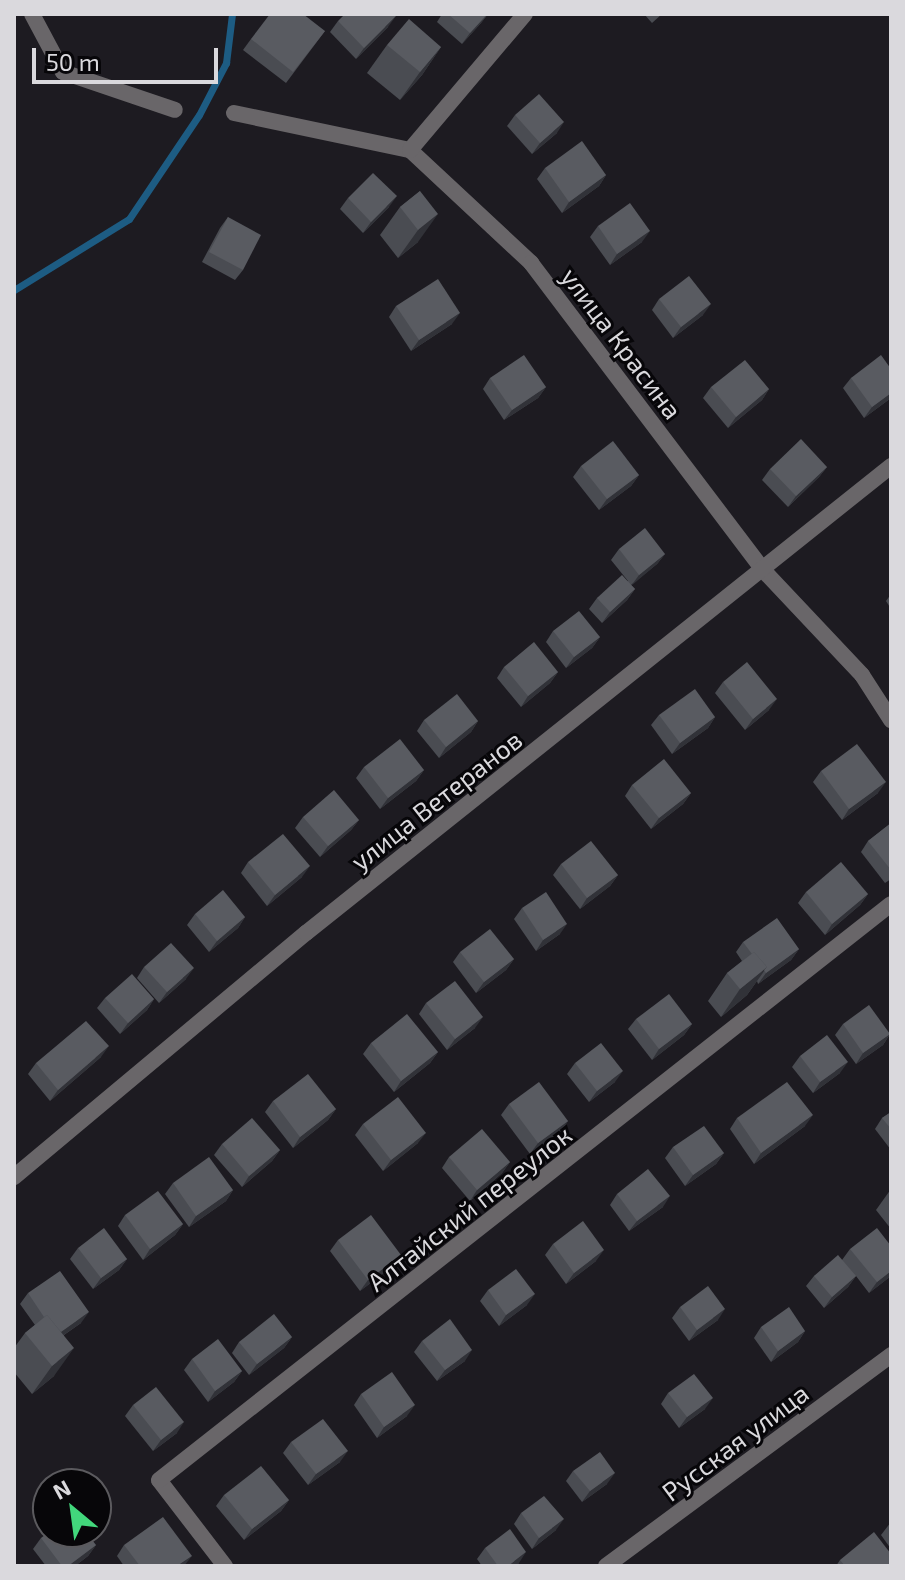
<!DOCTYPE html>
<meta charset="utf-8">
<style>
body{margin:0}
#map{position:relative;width:905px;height:1580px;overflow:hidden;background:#1d1b21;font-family:"Exo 2",sans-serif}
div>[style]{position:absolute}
.stream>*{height:7px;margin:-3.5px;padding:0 3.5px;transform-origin:3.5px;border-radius:3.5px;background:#1d5c83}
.minor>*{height:16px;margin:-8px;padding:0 8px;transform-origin:8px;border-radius:8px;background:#696669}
.tertiary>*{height:16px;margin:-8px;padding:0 8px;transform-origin:8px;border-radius:8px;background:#696669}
.wall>*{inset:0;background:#4a4c52}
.shaded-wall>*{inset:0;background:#313238}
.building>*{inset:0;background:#595b61}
span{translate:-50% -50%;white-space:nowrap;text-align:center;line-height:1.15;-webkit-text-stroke:6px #070609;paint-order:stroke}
.street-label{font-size:26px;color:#dad9dd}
.frame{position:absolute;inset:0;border:16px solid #dad9dd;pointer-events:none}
.north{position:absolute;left:32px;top:1468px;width:80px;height:80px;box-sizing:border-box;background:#070609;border:2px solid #5b5a5e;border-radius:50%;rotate:331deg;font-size:22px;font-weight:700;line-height:32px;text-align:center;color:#dad9dd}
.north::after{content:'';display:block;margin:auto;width:28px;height:36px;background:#42d77c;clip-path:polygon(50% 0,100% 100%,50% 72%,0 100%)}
.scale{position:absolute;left:32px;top:48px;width:186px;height:36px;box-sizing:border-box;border:4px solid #dad9dd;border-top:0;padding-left:10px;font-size:24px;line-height:28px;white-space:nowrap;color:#dad9dd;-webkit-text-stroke:6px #070609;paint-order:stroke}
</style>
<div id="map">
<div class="stream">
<div style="left:14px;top:290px;width:135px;rotate:-31.7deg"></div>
<div style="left:129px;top:219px;width:125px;rotate:-56.1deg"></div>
<div style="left:199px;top:115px;width:59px;rotate:-62.6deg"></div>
<div style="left:226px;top:63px;width:49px;rotate:-83deg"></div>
</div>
<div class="minor">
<div style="left:32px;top:14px;width:66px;rotate:61.9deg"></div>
<div style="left:63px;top:72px;width:118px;rotate:18.7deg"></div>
<div style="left:234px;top:113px;width:180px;rotate:11.9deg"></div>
<div style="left:410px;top:150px;width:166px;rotate:43deg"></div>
<div style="left:531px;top:263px;width:386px;rotate:52.9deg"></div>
<div style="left:764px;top:571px;width:143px;rotate:46.7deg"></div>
<div style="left:862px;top:675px;width:54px;rotate:57.2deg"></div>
<div style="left:410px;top:150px;width:178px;rotate:-49.8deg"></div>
<div style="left:14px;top:1177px;width:381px;rotate:-39.9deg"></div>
<div style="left:306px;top:933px;width:749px;rotate:-38.6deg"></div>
<div style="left:225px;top:1566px;width:108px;rotate:-127.5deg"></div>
<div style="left:159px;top:1480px;width:931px;rotate:-38.2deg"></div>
</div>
<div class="tertiary">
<div style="left:606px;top:1566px;width:355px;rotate:-36.5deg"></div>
</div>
<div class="wall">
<div style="clip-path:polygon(442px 14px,488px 14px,481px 23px,462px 44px,437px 22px)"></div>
<div style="clip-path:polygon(644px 14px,662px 14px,652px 23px)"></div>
<div style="clip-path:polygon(338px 21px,388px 27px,356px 59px,330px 32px)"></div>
<div style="clip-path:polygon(325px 31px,286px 83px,243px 50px,251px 39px)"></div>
<div style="clip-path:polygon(387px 45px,441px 47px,422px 75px,400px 100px,367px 73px)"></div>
<div style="clip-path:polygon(515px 115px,557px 133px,532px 154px,507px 126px)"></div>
<div style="clip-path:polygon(545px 168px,606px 175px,599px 186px,562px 213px,537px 179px)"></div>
<div style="clip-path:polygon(420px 191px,418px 242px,398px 258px,380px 235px,400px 207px)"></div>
<div style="clip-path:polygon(348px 198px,389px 207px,363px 233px,340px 209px)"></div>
<div style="clip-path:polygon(228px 217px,243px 270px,235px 280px,202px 262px,220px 228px)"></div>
<div style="clip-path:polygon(598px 226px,642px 242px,610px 265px,590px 237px)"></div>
<div style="clip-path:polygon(659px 299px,703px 315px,673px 338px,652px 310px)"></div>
<div style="clip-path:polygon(396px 306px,452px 324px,411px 351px,389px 317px)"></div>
<div style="clip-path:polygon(891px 369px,891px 398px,864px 418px,843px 388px,851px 378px)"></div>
<div style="clip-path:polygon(490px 378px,546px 387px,538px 398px,504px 420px,483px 389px)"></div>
<div style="clip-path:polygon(711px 387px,769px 389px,762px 400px,728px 428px,703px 398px)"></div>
<div style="clip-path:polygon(581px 466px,639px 475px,631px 486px,599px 510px,573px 477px)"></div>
<div style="clip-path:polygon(827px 467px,819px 477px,788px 507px,762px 480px,770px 469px)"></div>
<div style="clip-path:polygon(619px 549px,665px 554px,657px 564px,631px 585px,635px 589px,627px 600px,602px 623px,589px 609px,597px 598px,628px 581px,611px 560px)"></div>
<div style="clip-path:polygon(891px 594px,891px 609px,886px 601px)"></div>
<div style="clip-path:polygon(553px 631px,600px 637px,592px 648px,566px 668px,546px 642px)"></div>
<div style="clip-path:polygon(504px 667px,558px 672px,550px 683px,521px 707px,497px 678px)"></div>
<div style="clip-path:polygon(723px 682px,769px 710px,745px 730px,715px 693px)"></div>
<div style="clip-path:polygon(659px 715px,715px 717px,708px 728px,672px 754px,651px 725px)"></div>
<div style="clip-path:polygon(424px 720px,478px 721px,471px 732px,439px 758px,417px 731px)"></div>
<div style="clip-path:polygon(364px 767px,424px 770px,416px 781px,380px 809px,356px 778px)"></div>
<div style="clip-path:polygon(821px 771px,878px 793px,842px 820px,813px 782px)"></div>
<div style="clip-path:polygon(632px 785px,691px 793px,683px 804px,651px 829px,625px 796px)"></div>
<div style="clip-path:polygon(303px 817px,359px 820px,351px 830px,320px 857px,295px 828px)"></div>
<div style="clip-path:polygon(891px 823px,891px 879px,885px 883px,861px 852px,868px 841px)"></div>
<div style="clip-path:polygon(248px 862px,302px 877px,267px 906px,241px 873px)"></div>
<div style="clip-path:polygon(561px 864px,618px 875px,610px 886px,580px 909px,553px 875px)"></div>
<div style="clip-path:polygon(806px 892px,868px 894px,860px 905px,825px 935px,798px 903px)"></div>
<div style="clip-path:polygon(522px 908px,560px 934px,536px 951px,514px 919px)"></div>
<div style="clip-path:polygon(195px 914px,245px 917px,238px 928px,209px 952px,187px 925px)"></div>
<div style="clip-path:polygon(743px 942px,799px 949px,791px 960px,758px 984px,757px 981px,747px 995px,721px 1017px,708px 1001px,727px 973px,742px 961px,736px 952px)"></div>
<div style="clip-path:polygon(460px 952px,514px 959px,506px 970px,476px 993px,453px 962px)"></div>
<div style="clip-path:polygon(144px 967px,186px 979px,159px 1003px,137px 978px)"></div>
<div style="clip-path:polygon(105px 998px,154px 999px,147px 1010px,120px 1034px,97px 1008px)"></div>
<div style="clip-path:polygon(426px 1003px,475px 1028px,447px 1050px,419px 1014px)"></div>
<div style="clip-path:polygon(636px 1019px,692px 1024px,684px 1035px,652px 1060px,628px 1029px)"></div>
<div style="clip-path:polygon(843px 1024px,890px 1034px,883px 1045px,856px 1064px,835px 1035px)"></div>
<div style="clip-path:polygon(371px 1043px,438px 1052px,430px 1063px,394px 1092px,363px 1054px)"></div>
<div style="clip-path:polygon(800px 1056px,840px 1073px,813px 1093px,792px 1067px)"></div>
<div style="clip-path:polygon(101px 1057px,50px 1101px,28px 1074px,36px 1063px)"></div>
<div style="clip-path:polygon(575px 1063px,615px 1082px,589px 1102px,567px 1074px)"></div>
<div style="clip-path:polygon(273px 1101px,336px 1109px,328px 1120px,293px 1148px,265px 1112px)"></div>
<div style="clip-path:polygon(509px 1104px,568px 1121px,560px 1132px,530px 1154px,501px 1115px)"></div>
<div style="clip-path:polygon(891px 1112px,891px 1150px,875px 1129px,882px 1118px)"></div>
<div style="clip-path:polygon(737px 1118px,805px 1126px,754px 1164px,730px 1129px)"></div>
<div style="clip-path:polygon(363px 1124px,418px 1143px,383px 1171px,355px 1135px)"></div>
<div style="clip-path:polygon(222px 1144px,280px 1150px,272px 1161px,242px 1187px,214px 1155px)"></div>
<div style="clip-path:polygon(673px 1147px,724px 1153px,716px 1164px,685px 1186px,665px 1158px)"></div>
<div style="clip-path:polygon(449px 1157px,510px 1162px,502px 1173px,470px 1201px,442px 1168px)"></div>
<div style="clip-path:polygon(173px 1183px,233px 1190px,226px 1201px,189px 1227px,165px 1194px)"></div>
<div style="clip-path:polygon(891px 1189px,891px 1229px,876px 1210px)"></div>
<div style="clip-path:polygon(617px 1194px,663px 1207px,629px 1231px,610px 1205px)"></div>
<div style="clip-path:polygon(125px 1215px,183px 1224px,175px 1235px,143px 1260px,118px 1226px)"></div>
<div style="clip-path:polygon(338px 1240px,401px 1255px,393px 1266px,360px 1291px,330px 1251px)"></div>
<div style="clip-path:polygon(553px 1244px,596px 1261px,566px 1284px,545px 1255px)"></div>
<div style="clip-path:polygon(891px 1246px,891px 1276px,869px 1293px,856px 1276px,848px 1287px,824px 1308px,806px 1286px,814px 1276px,842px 1260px,850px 1249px)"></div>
<div style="clip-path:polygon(78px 1248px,127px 1259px,119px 1270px,93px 1289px,70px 1259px)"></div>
<div style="clip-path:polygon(488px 1290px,527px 1305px,499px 1326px,480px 1301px)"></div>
<div style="clip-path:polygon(28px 1293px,81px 1323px,64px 1335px,54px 1376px,32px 1394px,14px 1372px,14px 1348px,25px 1333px,35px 1325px,20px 1304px)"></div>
<div style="clip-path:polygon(680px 1307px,718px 1320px,689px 1341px,672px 1318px)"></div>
<div style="clip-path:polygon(761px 1327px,805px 1331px,798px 1342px,771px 1362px,754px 1338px)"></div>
<div style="clip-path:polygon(292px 1337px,284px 1348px,249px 1375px,232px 1353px,239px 1342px)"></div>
<div style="clip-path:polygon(422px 1341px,465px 1361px,437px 1381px,414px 1352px)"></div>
<div style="clip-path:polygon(192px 1359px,242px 1371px,234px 1382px,208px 1402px,184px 1370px)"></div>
<div style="clip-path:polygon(668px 1393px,705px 1409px,679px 1428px,661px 1404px)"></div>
<div style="clip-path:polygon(361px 1394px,407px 1416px,377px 1438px,354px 1405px)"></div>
<div style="clip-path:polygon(133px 1405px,177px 1433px,153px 1451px,125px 1416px)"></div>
<div style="clip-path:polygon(291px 1442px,340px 1462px,308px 1485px,283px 1453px)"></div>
<div style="clip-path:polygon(573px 1471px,607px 1484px,582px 1502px,566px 1481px)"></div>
<div style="clip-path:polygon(224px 1495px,289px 1500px,281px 1511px,244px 1540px,216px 1506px)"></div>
<div style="clip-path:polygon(521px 1513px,556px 1530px,532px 1549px,514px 1524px)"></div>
<div style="clip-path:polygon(891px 1522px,891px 1549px,881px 1535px)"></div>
<div style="clip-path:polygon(41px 1538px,96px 1545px,88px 1556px,75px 1566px,46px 1566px,33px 1549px)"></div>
<div style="clip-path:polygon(124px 1545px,184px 1566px,124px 1566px,117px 1556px)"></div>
<div style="clip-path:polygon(485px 1548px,519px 1563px,515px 1566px,482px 1566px,477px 1559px)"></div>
<div style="clip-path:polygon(840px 1560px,891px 1566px,836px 1566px)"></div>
</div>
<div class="shaded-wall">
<div style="clip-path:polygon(488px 14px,481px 23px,462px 44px,470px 33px)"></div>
<div style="clip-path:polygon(396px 16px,388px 27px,356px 59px,364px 48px)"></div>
<div style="clip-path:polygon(441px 47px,422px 75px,400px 100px,420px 72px)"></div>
<div style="clip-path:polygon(564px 122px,557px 133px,532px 154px,540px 143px)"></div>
<div style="clip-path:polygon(606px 175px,599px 186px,562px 213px,569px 202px)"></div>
<div style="clip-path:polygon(397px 196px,389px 207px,363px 233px,371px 222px)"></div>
<div style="clip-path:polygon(438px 214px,418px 242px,398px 258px,418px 230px)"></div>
<div style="clip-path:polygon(650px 231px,642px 242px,610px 265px,617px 254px)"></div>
<div style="clip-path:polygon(711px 304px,703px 315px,673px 338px,681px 327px)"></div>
<div style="clip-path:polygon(460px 313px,452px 324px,411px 351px,419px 340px)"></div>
<div style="clip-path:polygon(546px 387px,538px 398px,504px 420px,512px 410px)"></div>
<div style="clip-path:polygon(769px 389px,762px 400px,728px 428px,736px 417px)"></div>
<div style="clip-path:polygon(891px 393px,891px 398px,864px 418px,872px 407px)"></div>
<div style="clip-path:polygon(827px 467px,819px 477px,788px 507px,796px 496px)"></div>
<div style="clip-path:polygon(639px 475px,631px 486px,599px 510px,607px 499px)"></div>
<div style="clip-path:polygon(665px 554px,657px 564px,631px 586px,639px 575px)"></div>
<div style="clip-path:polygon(635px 589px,627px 600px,602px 623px,610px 612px)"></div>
<div style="clip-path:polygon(600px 637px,592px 648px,566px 668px,574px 657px)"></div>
<div style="clip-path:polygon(558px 672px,550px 683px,521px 707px,528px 696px)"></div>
<div style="clip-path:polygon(777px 699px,769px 710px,745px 730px,753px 719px)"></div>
<div style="clip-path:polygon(715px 717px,708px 728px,672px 754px,680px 743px)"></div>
<div style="clip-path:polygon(478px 721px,471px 732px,439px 758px,446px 747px)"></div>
<div style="clip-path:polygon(424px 770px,416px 781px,380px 809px,388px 798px)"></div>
<div style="clip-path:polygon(886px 782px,878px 793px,842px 820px,849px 809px)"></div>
<div style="clip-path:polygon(691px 793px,683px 804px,651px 829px,659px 818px)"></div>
<div style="clip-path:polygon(359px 820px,351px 830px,320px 857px,328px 846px)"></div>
<div style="clip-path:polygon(310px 866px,302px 877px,267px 906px,275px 895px)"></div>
<div style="clip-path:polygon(618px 875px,610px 886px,580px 909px,587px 898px)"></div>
<div style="clip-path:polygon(868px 894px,860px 905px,825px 935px,832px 924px)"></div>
<div style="clip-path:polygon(245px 917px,238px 928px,209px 952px,217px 941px)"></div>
<div style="clip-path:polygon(567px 924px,560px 934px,536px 951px,543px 940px)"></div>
<div style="clip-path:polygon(799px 949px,791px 960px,758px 984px,766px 973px)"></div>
<div style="clip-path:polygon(514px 959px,506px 970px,476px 993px,484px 982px)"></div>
<div style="clip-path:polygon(767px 967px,747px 995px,721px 1017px,740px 989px)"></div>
<div style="clip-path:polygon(194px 968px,186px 979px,159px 1003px,167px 992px)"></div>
<div style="clip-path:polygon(154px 999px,147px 1010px,120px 1034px,128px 1023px)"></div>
<div style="clip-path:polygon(483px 1017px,475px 1028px,447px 1050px,455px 1039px)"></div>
<div style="clip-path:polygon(692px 1024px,684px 1035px,652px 1060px,659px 1049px)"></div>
<div style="clip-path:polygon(890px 1034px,883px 1045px,856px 1064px,863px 1053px)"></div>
<div style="clip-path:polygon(109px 1046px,101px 1057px,50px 1101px,58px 1090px)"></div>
<div style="clip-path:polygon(438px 1052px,430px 1063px,394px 1092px,401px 1081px)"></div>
<div style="clip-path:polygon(848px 1062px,840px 1073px,813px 1093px,820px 1082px)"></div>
<div style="clip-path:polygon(623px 1071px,615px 1082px,589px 1102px,597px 1091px)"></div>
<div style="clip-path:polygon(336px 1109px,328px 1120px,293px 1148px,300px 1137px)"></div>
<div style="clip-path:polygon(813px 1115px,805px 1126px,754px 1164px,761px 1153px)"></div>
<div style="clip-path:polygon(568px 1121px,560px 1132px,530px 1154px,538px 1143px)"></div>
<div style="clip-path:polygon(426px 1133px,418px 1143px,383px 1171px,391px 1160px)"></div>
<div style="clip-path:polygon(280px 1150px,272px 1161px,242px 1187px,249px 1176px)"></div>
<div style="clip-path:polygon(724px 1153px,716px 1164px,685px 1186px,693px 1175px)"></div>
<div style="clip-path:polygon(510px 1162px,502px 1173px,470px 1201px,477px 1190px)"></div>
<div style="clip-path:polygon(233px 1190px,226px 1201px,189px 1227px,196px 1216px)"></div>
<div style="clip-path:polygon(670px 1196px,663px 1207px,629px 1231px,637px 1221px)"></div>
<div style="clip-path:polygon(183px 1224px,175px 1235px,143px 1260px,150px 1249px)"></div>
<div style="clip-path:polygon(604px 1250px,596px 1261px,566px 1284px,574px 1273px)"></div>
<div style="clip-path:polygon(401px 1255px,393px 1266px,360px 1291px,368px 1280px)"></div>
<div style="clip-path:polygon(127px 1259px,119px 1270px,93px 1289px,101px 1278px)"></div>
<div style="clip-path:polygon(891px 1271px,891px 1276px,869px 1293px,877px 1282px)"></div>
<div style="clip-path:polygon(856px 1276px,848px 1287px,824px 1308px,832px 1297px)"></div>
<div style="clip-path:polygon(535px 1294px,527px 1305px,499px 1326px,506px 1315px)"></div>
<div style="clip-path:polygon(725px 1309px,718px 1320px,689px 1341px,697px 1330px)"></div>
<div style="clip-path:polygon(89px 1312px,81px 1323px,49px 1345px,57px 1334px)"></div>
<div style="clip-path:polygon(805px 1331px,798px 1342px,771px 1362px,778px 1351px)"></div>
<div style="clip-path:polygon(292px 1337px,284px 1348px,249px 1375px,257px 1364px)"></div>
<div style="clip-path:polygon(74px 1348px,54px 1376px,32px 1394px,52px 1366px)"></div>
<div style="clip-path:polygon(472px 1350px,465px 1361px,437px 1381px,445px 1370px)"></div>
<div style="clip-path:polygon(242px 1371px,234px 1382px,208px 1402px,215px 1391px)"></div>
<div style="clip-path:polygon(713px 1398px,705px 1409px,679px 1428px,687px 1417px)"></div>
<div style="clip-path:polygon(415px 1405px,407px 1416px,377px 1438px,384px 1427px)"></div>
<div style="clip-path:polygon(184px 1422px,177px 1433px,153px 1451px,161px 1440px)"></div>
<div style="clip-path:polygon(348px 1451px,340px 1462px,308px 1485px,316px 1474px)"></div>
<div style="clip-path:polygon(615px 1473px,607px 1484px,582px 1502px,590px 1491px)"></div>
<div style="clip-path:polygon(289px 1500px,281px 1511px,244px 1540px,252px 1529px)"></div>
<div style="clip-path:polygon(564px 1519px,556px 1530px,532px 1549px,539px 1538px)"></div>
<div style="clip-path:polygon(96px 1545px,88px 1556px,75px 1566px,68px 1566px)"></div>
<div style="clip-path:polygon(526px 1552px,519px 1563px,515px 1566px,508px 1566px)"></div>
<div style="clip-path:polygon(192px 1556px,184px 1566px,177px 1566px)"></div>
</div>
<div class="building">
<div style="clip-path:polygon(270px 14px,303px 14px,325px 31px,293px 72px,251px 39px)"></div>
<div style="clip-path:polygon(345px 14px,393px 14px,396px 16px,364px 48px,338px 21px)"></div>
<div style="clip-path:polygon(448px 14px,487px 14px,470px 33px)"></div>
<div style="clip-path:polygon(409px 19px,441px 47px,420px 72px,387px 45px)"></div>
<div style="clip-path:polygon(539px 94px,564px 122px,540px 143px,515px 115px)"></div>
<div style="clip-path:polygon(582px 141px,606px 175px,569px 202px,545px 168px)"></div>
<div style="clip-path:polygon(373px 173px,397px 196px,371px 222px,348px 198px)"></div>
<div style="clip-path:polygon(420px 191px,438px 214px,418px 230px,400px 207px)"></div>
<div style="clip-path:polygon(630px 203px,650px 231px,617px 254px,598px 226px)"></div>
<div style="clip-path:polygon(228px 217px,261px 235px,243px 270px,209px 252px)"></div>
<div style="clip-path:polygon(689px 276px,711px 304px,681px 327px,659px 299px)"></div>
<div style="clip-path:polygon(438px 279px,460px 313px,419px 340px,396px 306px)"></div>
<div style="clip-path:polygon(524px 355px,546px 387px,512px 410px,490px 378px)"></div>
<div style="clip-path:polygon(881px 355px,891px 369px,891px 393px,872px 407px,851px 378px)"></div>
<div style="clip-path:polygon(745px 360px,769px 389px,736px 417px,711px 387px)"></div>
<div style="clip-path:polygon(801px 439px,827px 467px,796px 496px,770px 469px)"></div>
<div style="clip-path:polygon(613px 441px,639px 475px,607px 499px,581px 466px)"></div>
<div style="clip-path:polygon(645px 528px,665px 554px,639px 575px,619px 549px)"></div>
<div style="clip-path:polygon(622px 575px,635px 589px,610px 612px,597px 598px)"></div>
<div style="clip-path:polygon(579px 611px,600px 637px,574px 657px,553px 631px)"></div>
<div style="clip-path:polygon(534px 642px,558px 672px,528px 696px,504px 667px)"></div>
<div style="clip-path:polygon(747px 662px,777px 699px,753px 719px,723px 682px)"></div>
<div style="clip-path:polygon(695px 689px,715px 717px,680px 743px,659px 715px)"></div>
<div style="clip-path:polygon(457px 694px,478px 721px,446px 747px,424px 720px)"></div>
<div style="clip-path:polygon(400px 739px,424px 770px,388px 798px,364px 767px)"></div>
<div style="clip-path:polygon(857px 744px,886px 782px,849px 809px,821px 771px)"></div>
<div style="clip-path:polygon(664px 759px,691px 793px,659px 818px,632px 785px)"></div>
<div style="clip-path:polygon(334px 790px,359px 820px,328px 846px,303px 817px)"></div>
<div style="clip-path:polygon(891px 823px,891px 870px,868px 841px)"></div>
<div style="clip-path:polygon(283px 834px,310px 866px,275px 895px,248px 862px)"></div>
<div style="clip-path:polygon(591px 841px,618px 875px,587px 898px,561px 864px)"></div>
<div style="clip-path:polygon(841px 862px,868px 894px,832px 924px,806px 892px)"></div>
<div style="clip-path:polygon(223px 890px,245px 917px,217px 941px,195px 914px)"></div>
<div style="clip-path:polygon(546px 892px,567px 924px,543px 940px,522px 908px)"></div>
<div style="clip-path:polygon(777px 918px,799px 949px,766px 973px,764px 970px,767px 967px,754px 952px,752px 954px,743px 942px)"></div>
<div style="clip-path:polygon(490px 929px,514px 959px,484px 982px,460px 952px)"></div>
<div style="clip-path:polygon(171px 943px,194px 968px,167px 992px,144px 967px)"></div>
<div style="clip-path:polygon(754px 952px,767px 967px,740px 989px,727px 973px)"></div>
<div style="clip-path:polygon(132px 974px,154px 999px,128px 1023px,105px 998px)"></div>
<div style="clip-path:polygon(455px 981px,483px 1017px,455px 1039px,426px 1003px)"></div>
<div style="clip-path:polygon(669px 994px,692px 1024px,659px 1049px,636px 1019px)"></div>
<div style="clip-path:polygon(869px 1005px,890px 1034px,863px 1053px,843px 1024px)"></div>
<div style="clip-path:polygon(407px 1014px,438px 1052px,401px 1081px,371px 1043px)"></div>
<div style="clip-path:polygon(86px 1021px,109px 1046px,58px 1090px,36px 1063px)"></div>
<div style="clip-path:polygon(827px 1035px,848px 1062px,820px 1082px,800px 1056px)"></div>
<div style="clip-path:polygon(601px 1043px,623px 1071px,597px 1091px,575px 1063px)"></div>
<div style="clip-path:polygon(308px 1074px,336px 1109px,300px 1137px,273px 1101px)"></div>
<div style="clip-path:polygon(539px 1082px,568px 1121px,538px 1143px,509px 1104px)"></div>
<div style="clip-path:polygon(787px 1082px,813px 1115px,761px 1153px,737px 1118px)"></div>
<div style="clip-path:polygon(398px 1097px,426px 1133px,391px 1160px,363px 1124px)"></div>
<div style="clip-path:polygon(891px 1112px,891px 1129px,882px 1118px)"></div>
<div style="clip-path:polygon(252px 1118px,280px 1150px,249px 1176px,222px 1144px)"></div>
<div style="clip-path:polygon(704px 1126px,724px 1153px,693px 1175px,673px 1147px)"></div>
<div style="clip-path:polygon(482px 1129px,510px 1162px,477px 1190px,449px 1157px)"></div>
<div style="clip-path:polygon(209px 1157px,233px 1190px,196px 1216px,173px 1183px)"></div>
<div style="clip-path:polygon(648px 1169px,670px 1196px,637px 1221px,617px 1194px)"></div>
<div style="clip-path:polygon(158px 1191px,183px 1224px,150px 1249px,125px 1215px)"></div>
<div style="clip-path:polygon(371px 1215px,401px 1255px,368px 1280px,338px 1240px)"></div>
<div style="clip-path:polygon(583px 1221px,604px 1250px,574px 1273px,553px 1244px)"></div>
<div style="clip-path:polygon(104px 1228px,127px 1259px,101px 1278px,78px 1248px)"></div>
<div style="clip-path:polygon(877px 1228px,891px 1246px,891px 1271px,877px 1282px,850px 1249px)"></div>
<div style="clip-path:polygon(838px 1255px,856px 1276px,832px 1297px,814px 1276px)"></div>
<div style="clip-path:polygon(516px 1269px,535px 1294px,506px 1315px,488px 1290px)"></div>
<div style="clip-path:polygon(60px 1271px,89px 1312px,61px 1332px,47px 1315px,44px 1317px,28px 1293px)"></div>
<div style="clip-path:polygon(708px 1286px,725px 1309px,697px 1330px,680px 1307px)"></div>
<div style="clip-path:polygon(789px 1307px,805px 1331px,778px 1351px,761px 1327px)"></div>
<div style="clip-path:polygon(274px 1314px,292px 1337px,257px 1364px,239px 1342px)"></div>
<div style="clip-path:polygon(47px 1315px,74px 1348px,52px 1366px,25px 1333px)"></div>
<div style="clip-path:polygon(450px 1319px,472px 1350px,445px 1370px,422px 1341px)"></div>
<div style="clip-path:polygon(218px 1339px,242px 1371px,215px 1391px,192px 1359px)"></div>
<div style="clip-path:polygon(392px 1372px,415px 1405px,384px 1427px,361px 1394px)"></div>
<div style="clip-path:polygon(694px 1374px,713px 1398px,687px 1417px,668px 1393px)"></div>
<div style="clip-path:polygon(156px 1387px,184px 1422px,161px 1440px,133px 1405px)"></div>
<div style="clip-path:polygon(323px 1419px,348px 1451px,316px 1474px,291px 1442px)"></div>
<div style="clip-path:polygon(600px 1452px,615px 1473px,590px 1491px,573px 1471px)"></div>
<div style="clip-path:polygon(261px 1466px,289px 1500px,252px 1529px,224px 1495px)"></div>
<div style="clip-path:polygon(544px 1496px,564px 1519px,539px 1538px,521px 1513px)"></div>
<div style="clip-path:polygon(163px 1517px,192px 1556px,177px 1566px,140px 1566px,124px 1545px)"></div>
<div style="clip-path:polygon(510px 1529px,526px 1552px,508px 1566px,498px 1566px,485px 1548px)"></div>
<div style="clip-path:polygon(49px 1532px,86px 1532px,96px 1545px,68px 1566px,62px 1566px,41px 1538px)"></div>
<div style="clip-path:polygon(874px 1532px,891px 1554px,891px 1566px,845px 1566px,840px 1560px)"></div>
</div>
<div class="street-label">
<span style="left:622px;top:343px;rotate:53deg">улица Красина</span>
<span style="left:436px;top:800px;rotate:-38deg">улица Ветеранов</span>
<span style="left:469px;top:1208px;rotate:-38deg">Алтайский переулок</span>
<span style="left:735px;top:1442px;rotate:-37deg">Русская улица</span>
</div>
<div class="frame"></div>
<div class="north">N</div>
<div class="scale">50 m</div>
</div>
